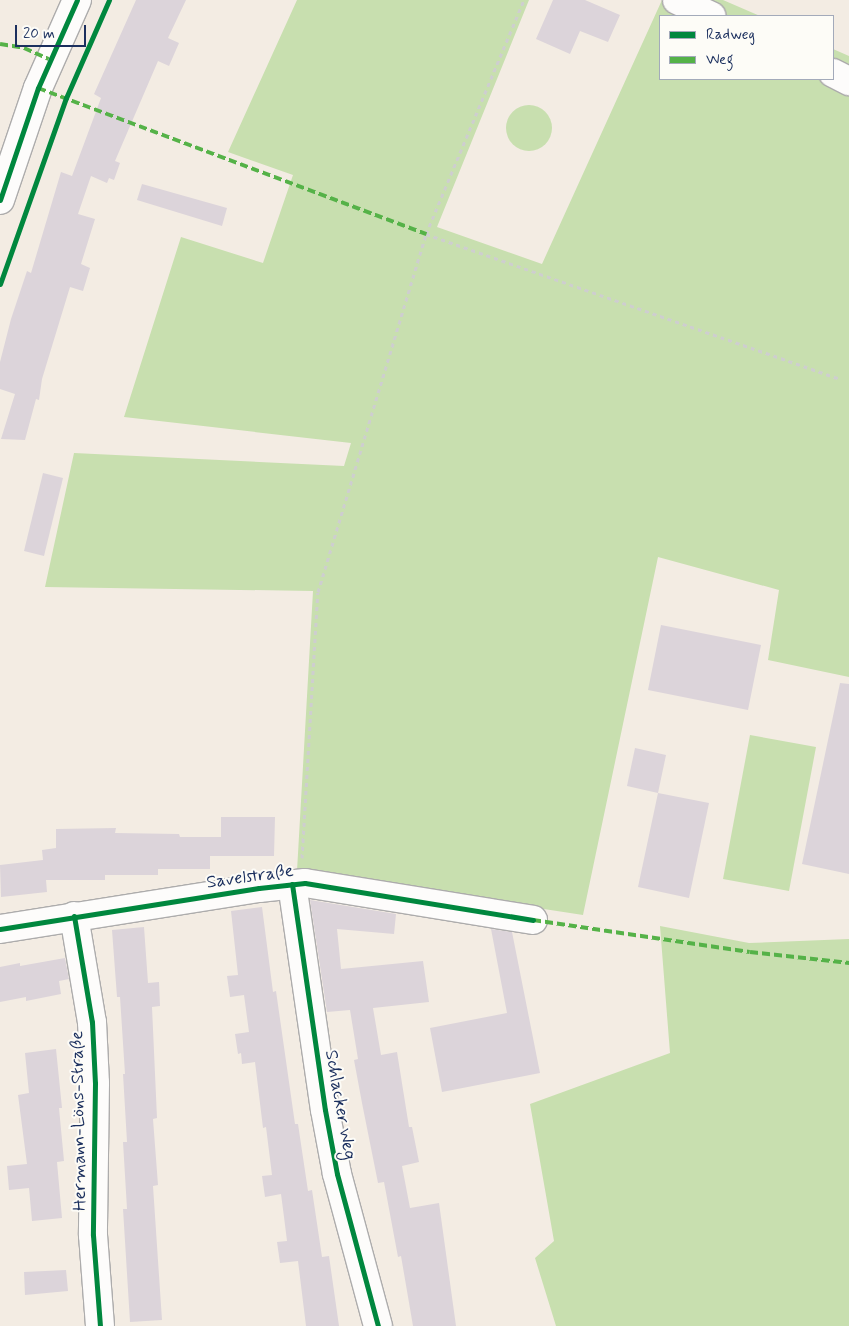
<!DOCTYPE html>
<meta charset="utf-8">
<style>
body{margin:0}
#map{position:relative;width:849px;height:1326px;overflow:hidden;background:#f3ece3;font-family:Mynerve,sans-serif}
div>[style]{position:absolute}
.green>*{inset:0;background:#c8dfaf}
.round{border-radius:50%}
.building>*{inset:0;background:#dcd4da}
.path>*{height:3px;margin-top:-1.5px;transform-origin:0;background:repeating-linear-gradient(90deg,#cececf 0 4px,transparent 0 8px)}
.roads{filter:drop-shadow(1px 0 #adacac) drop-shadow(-1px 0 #adacac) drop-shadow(0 1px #adacac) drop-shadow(0 -1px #adacac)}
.minor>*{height:28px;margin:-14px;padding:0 14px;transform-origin:14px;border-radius:14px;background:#fdfcfb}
.major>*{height:28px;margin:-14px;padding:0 14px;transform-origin:14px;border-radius:14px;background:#fdfcfb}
.quiet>*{height:4px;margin-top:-2px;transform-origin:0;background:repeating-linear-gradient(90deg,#55b248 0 8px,transparent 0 12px)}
.cycleway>*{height:5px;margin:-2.5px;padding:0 2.5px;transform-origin:2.5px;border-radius:2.5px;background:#00873e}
span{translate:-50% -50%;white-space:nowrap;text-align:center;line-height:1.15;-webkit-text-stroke:4px #fdfcf7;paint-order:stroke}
.street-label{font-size:18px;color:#1b2f5e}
.legend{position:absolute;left:659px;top:15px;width:175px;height:65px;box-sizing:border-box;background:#fdfcf7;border:1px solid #a3aaba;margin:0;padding:6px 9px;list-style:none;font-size:15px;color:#1b2f5e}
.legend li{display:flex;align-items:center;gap:10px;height:25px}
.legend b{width:25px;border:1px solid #a3aaba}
.scale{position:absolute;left:15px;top:25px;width:71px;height:22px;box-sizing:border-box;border:2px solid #1b2f5e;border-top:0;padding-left:6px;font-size:15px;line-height:18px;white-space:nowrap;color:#1b2f5e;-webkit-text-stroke:4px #fdfcf7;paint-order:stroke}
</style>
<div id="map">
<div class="green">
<div style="clip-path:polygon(297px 0,529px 0,437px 227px,542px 264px,662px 0,723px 0,760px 16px,660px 16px,660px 79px,833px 79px,833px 49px,849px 56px,849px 677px,768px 660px,779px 590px,658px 557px,583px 915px,297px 871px,313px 591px,45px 587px,74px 453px,344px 466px,351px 443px,124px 417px,181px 237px,263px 263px,293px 175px,228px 152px)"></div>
<div class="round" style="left:506px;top:105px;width:46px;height:46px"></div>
<div style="clip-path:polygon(750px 735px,816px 747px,789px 891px,723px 879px)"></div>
<div style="clip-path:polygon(660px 926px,749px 943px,849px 939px,849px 1326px,556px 1326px,535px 1258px,554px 1241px,530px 1104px,670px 1053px)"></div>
</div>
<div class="building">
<div style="clip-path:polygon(136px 0,186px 0,168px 38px,179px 43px,169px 66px,158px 61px,115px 161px,120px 163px,114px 180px,109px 178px,107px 183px,91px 176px,78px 214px,95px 219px,81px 264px,90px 268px,83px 291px,70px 287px,42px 379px,39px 400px,36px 399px,25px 440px,1px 439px,15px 394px,0 389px,0 362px,11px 319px,27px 271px,31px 273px,61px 172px,72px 176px,101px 98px,94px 94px)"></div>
<div style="clip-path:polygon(553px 0,585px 0,620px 15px,608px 42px,580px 31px,570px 54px,536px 39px)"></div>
<div style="clip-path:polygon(142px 184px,227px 208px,222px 226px,137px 200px)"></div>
<div style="clip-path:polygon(43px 473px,63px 478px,44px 556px,24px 551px)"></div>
<div style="clip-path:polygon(661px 625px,761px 645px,748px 710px,648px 690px)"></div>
<div style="clip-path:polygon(840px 683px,849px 684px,849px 874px,802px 864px)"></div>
<div style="clip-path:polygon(635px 748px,666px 755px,658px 793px,627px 786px)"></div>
<div style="clip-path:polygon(658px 793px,709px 803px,689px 898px,638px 887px)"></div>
<div style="clip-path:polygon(221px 817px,275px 817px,274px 856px,210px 856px,210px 869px,158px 869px,158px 875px,105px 875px,105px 880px,46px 880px,47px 892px,1px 897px,0 865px,43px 860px,42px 850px,56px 848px,56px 829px,116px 828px,115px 833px,179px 834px,180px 837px,221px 837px)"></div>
<div style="clip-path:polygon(310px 900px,396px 914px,394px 934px,337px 929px,341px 969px,423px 961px,429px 1002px,373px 1008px,381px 1055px,397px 1052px,409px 1127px,412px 1127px,419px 1162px,402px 1166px,410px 1208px,439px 1203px,456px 1326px,413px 1326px,401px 1256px,398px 1257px,384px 1182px,378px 1183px,362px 1103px,354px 1060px,358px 1059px,350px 1010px,327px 1012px)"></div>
<div style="clip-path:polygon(262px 907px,273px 992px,276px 991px,295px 1124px,298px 1124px,308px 1191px,312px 1190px,322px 1257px,329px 1256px,339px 1326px,306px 1326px,298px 1261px,280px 1263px,277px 1242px,287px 1241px,284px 1217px,281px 1194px,265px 1197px,262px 1176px,272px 1175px,266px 1127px,263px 1128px,255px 1062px,242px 1064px,241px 1053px,238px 1054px,235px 1034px,249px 1032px,244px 995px,230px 997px,227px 976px,238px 975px,231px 911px)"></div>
<div style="clip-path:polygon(144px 927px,148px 983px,159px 982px,160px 1006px,152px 1007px,157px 1118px,153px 1119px,158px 1185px,153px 1186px,162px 1320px,130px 1322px,123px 1209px,127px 1209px,123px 1142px,127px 1142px,123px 1074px,125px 1074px,120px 997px,117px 997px,112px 930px)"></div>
<div style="clip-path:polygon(491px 929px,512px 932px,540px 1073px,442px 1092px,430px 1028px,507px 1013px)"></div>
<div style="clip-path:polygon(65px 958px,69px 979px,59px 981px,61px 994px,26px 1001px,26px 997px,0 1002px,0 967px,20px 963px,20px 966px)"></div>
<div style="clip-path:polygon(56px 1049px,62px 1108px,59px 1108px,64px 1161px,57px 1162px,62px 1218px,32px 1221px,29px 1188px,9px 1190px,7px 1166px,27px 1164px,18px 1095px,29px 1093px,25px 1053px)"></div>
<div style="clip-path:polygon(66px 1270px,68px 1291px,25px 1295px,24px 1272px)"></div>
</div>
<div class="path">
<div style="left:426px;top:234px;width:438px;rotate:19.3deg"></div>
<div style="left:302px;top:858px;width:266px;rotate:-86.6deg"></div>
<div style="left:318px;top:592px;width:374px;rotate:-73.2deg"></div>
<div style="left:426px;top:234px;width:254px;rotate:-67.3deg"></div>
</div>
<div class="roads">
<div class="minor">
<div style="left:677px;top:0;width:38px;rotate:25deg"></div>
<div style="left:833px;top:73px;width:18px;rotate:27deg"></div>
<div style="left:292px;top:884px;width:228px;rotate:81.7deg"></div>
<div style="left:325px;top:1110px;width:65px;rotate:79.4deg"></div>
<div style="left:337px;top:1174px;width:157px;rotate:74.9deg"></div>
<div style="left:74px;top:916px;width:108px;rotate:80.4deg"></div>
<div style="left:92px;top:1022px;width:61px;rotate:87.2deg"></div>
<div style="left:95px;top:1083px;width:152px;rotate:90.8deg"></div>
<div style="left:93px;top:1235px;width:91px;rotate:85.6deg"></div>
<div style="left:0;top:929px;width:262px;rotate:-9deg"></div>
<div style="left:259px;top:888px;width:46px;rotate:-6.2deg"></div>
<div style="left:305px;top:883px;width:231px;rotate:9.2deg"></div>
</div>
<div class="major">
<div style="left:0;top:200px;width:118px;rotate:-71.3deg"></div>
<div style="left:38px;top:88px;width:96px;rotate:-66.1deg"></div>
</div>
</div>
<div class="quiet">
<div style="left:0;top:44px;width:24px;rotate:9deg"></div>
<div style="left:24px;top:48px;width:27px;rotate:24deg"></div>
<div style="left:38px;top:88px;width:415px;rotate:20.6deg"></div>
<div style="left:533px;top:920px;width:219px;rotate:8.4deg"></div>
<div style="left:750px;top:952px;width:100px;rotate:6.3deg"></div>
</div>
<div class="cycleway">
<div style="left:0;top:200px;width:118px;rotate:-71.3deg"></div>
<div style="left:38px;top:88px;width:96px;rotate:-66.1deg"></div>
<div style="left:0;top:284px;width:197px;rotate:-70.5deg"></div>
<div style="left:66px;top:98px;width:107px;rotate:-66.3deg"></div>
<div style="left:292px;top:884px;width:228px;rotate:81.7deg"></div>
<div style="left:325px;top:1110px;width:65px;rotate:79.4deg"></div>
<div style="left:337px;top:1174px;width:157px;rotate:74.9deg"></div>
<div style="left:74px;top:916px;width:108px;rotate:80.4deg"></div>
<div style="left:92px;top:1022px;width:61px;rotate:87.2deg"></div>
<div style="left:95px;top:1083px;width:152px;rotate:90.8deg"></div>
<div style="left:93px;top:1235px;width:91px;rotate:85.6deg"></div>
<div style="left:0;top:929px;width:262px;rotate:-9deg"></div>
<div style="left:259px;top:888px;width:46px;rotate:-6.2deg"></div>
<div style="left:305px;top:883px;width:231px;rotate:9.2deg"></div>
</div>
<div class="street-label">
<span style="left:250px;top:877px;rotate:-8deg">Savelstraße</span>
<span style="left:340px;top:1105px;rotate:80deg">Schlacker Weg</span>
<span style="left:79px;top:1121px;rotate:-91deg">Hermann-Löns-Straße</span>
</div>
<ul class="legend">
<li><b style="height:6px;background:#00873e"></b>Radweg</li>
<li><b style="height:6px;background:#55b248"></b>Weg</li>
</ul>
<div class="scale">20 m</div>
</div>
